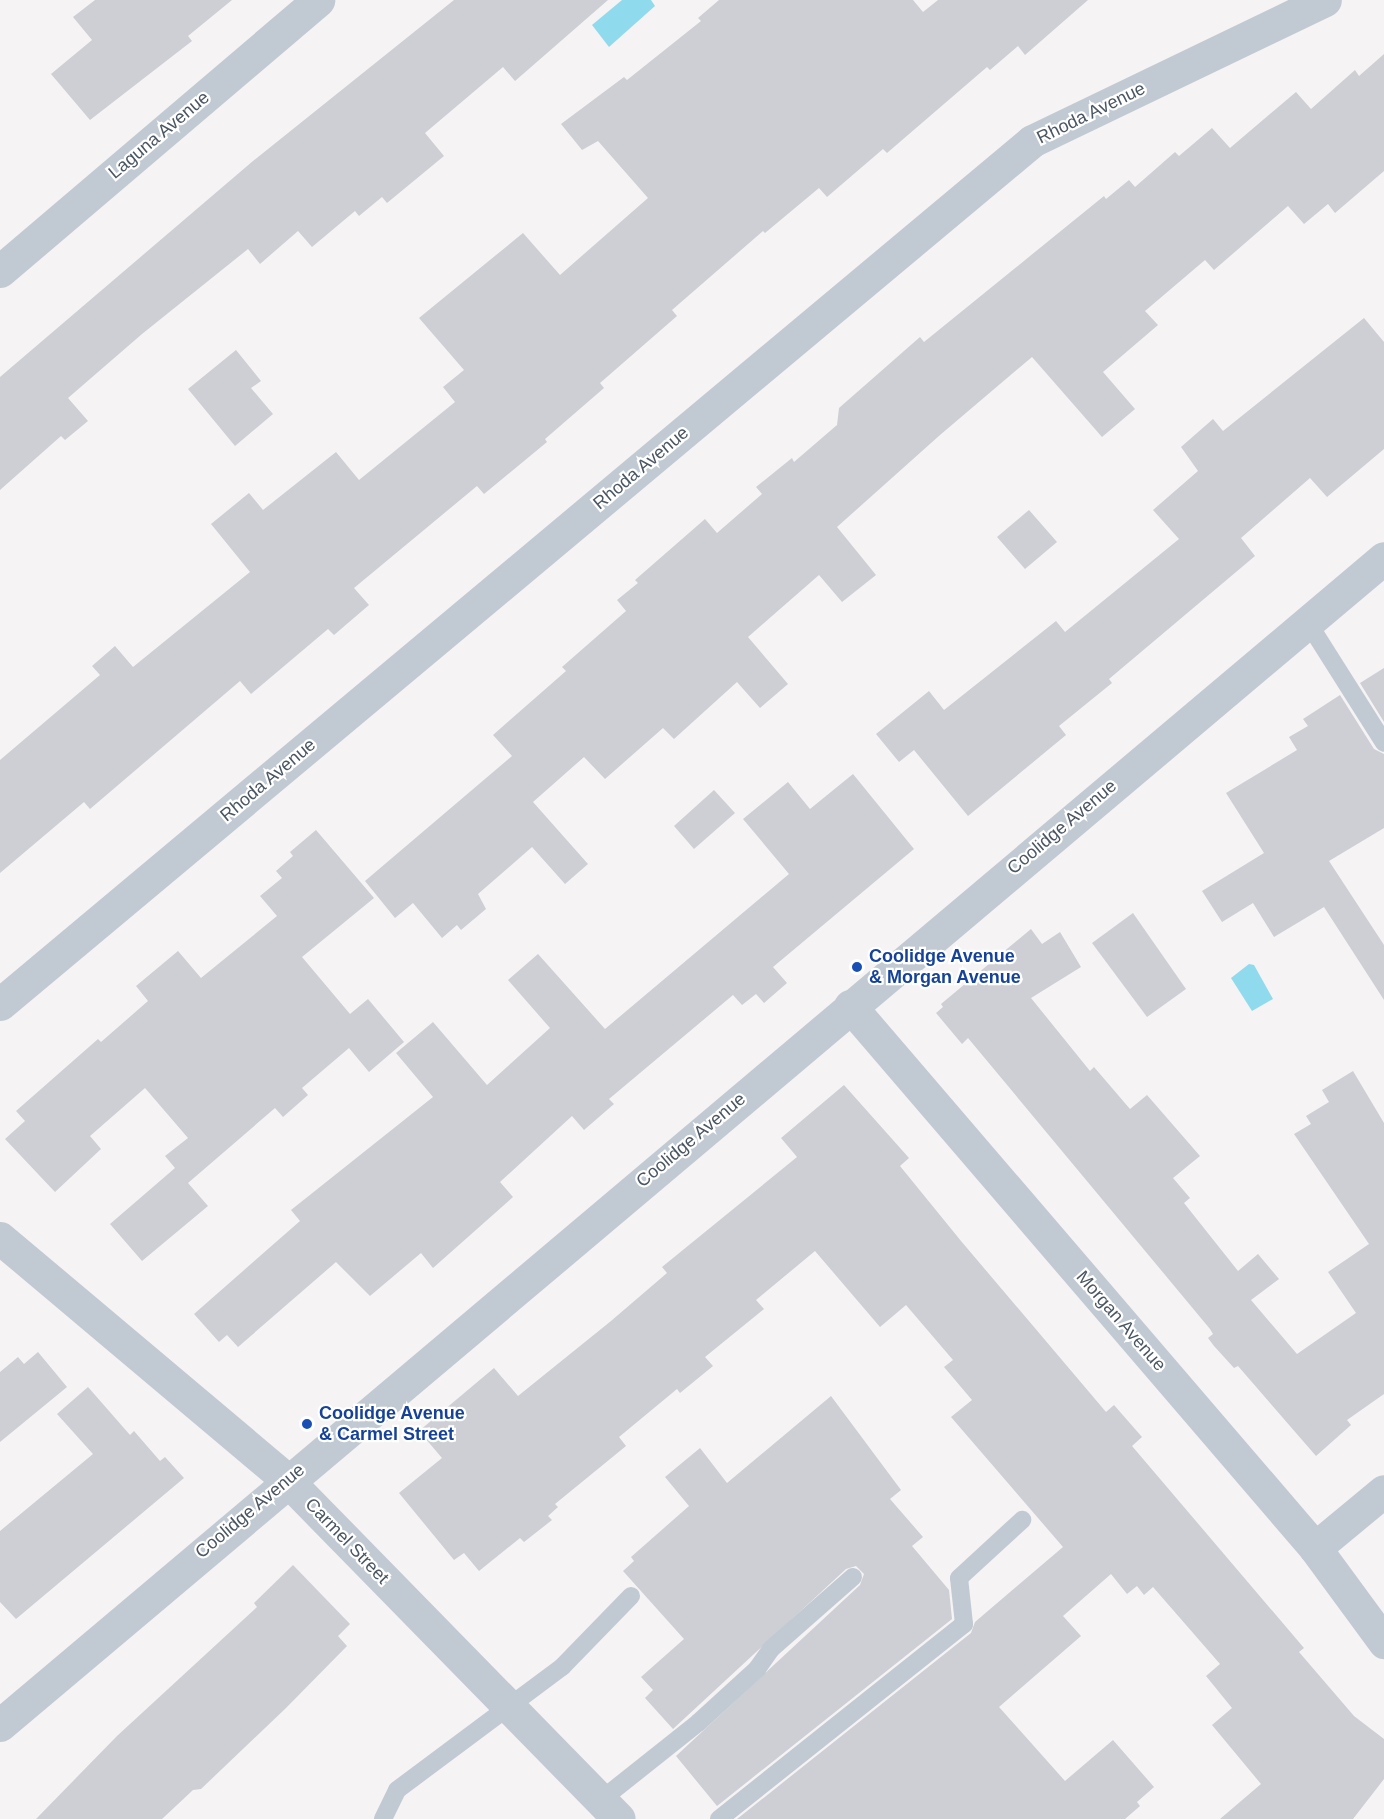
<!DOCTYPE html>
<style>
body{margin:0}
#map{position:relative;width:1384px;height:1819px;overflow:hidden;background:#f5f3f3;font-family:Arial,sans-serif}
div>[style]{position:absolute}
.water>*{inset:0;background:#90daee}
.building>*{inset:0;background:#cdcfd5}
.service>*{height:18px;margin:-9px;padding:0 9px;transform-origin:9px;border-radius:9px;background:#c1cad2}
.minor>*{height:33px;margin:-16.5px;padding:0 16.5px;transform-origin:16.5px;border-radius:16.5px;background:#c1cad2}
.dots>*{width:16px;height:16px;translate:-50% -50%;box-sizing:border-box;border:3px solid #fff;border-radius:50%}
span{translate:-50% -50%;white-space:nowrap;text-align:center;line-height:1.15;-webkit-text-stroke:4.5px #fff;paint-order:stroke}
.street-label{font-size:18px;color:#4a5661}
.transit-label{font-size:18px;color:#164399;font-weight:700}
.left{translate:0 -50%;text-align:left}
</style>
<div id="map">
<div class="water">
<div style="clip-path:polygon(622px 0,651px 0,655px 6px,609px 47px,592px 25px)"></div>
<div style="clip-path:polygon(1249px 964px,1254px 965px,1273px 999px,1252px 1011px,1231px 978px)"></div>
</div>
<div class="building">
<div style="clip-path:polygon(95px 0,232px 0,188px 36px,192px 41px,90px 120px,51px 74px,92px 40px,73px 17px)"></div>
<div style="clip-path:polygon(454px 0,608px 0,515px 81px,503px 67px,425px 133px,444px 156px,387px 203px,382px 197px,359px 216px,355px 211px,312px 247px,298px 231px,260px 264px,248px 249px,142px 334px,68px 398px,88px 421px,65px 440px,61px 436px,0 490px,0 377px,253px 161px)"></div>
<div style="clip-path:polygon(719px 0,913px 0,923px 12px,938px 0,1088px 0,1025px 55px,1018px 46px,990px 70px,987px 67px,887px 153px,883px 149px,827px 197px,819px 188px,765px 233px,763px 231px,672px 310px,677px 316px,600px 383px,604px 388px,545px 439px,547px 442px,484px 494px,477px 486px,354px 588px,369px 605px,334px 635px,328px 629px,251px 694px,240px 681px,90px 809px,84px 802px,0 873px,0 760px,100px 675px,92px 666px,115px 646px,133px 667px,250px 572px,211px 524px,249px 493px,263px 510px,336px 452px,359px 480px,455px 402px,443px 387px,464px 370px,419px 318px,523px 233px,560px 275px,648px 198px,598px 141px,582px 150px,561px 124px,624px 77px,627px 80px,701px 21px,698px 18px)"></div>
<div style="clip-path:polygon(1384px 54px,1384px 171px,1335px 213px,1328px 204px,1304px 224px,1288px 206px,1214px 270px,1205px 260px,1145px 311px,1158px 325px,1103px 372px,1135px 409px,1102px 437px,1032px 357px,940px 435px,837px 527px,876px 575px,842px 602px,819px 575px,748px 637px,788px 684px,760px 708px,737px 682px,674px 739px,663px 728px,605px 779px,584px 757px,533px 802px,588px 864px,565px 884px,532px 847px,478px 894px,486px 909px,461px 930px,457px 925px,442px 938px,413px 903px,395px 918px,365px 881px,512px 756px,493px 735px,566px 671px,562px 667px,626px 611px,617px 600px,638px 583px,635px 580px,705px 519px,717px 533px,762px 494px,756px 487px,792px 458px,794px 462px,837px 425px,839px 408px,920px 337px,924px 342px,1104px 196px,1106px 199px,1129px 180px,1135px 187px,1175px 152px,1179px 156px,1212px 128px,1230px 148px,1296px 92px,1311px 109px,1355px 70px,1359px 76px)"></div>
<div style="clip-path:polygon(1364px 318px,1384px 342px,1384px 449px,1327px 497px,1310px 478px,1241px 538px,1255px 556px,1109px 679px,1112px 683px,1059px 726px,1066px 735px,968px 816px,914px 750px,899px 762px,876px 734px,929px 691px,944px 710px,1056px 621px,1065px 632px,1179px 539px,1153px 510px,1198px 471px,1181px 447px,1213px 419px,1223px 431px)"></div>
<div style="clip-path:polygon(236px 350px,261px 381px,251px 388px,273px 414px,235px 446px,188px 389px)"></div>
<div style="clip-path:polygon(1029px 510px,1057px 542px,1025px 569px,997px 537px)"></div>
<div style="clip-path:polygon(1384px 668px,1384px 722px,1360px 683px)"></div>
<div style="clip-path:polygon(1340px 695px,1374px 749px,1384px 754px,1384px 828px,1329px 861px,1384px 945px,1384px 1000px,1324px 907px,1274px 937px,1253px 903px,1222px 922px,1202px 891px,1264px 853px,1226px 793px,1297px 750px,1289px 737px,1308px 726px,1303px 719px)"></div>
<div style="clip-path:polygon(853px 774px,914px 849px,773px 967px,787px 983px,764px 1003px,756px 994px,742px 1005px,733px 995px,609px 1099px,614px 1104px,584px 1130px,572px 1116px,500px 1182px,513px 1197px,433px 1268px,421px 1253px,370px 1296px,336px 1262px,238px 1347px,227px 1335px,219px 1342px,194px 1314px,300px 1221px,291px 1210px,433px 1097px,396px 1053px,433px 1022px,487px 1085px,550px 1028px,508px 980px,538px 954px,605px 1029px,789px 874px,743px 819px,788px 782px,810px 809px)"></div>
<div style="clip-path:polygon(714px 790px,735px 813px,694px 849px,674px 826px)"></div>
<div style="clip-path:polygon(316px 830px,374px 898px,302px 957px,350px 1014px,368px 999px,404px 1042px,369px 1072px,349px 1048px,302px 1088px,308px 1095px,283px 1117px,275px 1108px,188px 1183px,208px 1206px,142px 1261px,110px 1224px,175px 1168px,165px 1156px,188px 1138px,145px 1088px,90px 1136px,101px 1149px,55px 1192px,5px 1139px,25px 1121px,16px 1111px,98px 1039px,101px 1042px,148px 1001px,136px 986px,178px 951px,201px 978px,277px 916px,260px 896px,282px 878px,276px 871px,293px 856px,290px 852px)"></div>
<div style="clip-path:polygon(1133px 913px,1186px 989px,1147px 1017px,1092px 943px)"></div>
<div style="clip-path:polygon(1031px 929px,1042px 944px,1060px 932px,1081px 967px,1031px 998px,1090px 1071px,1094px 1067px,1130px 1109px,1147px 1095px,1200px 1156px,1173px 1178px,1190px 1198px,1184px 1203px,1238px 1271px,1258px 1254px,1279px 1279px,1251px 1300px,1297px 1354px,1356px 1313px,1328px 1272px,1369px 1244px,1294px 1134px,1311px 1124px,1306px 1116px,1329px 1102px,1322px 1090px,1353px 1071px,1384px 1123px,1384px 1394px,1347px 1420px,1351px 1425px,1316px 1456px,1238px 1366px,1234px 1368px,1214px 1346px,1208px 1338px,1213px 1334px,1210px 1329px,968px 1038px,962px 1044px,936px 1013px,943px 1007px,941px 1004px)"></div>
<div style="clip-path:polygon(844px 1085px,909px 1158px,900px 1166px,961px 1241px,1106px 1412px,1114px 1405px,1142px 1437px,1132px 1446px,1304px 1648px,1299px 1652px,1354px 1716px,1384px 1739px,1384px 1779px,1353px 1819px,1220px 1819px,1261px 1784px,1212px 1725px,1232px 1708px,1206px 1676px,1220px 1664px,1153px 1587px,1144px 1595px,1137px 1586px,1127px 1594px,1111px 1574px,1063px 1616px,1081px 1636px,999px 1707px,1065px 1781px,1113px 1740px,1154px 1787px,1137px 1802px,1140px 1806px,1125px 1819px,737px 1819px,971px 1633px,975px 1622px,1063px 1547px,951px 1417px,972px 1400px,944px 1367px,953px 1360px,906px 1305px,880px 1327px,815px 1251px,756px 1300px,764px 1309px,705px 1357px,713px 1366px,680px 1393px,677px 1389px,619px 1437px,626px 1446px,555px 1504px,558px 1507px,548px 1516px,552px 1520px,524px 1542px,520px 1538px,479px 1571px,464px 1553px,454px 1560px,399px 1493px,442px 1458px,419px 1431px,494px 1368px,518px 1396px,611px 1321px,667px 1273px,662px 1267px,797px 1157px,781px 1138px)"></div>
<div style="clip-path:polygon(38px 1352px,67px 1387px,0 1442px,0 1372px,18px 1357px,24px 1364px)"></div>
<div style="clip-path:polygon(88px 1387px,130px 1435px,134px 1431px,160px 1461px,165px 1457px,184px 1478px,16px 1619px,0 1602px,0 1531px,93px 1454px,57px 1414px)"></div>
<div style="clip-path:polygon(831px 1396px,901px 1490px,890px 1499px,923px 1537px,912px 1546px,949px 1590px,952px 1619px,717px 1806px,676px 1756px,860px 1585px,864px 1574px,856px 1566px,846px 1569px,673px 1729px,645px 1698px,653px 1690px,641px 1677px,684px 1639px,623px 1571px,634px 1561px,631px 1557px,689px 1506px,665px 1477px,700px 1448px,727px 1483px)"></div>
<div style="clip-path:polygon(293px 1565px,350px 1624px,338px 1636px,347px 1646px,286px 1708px,201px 1789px,193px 1790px,162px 1819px,36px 1819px,117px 1736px,257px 1607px,254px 1603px)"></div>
</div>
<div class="service">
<div style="left:1307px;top:621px;width:144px;rotate:57.7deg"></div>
<div style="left:601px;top:1800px;width:125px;rotate:-38.5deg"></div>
<div style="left:699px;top:1722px;width:79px;rotate:-42.4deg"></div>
<div style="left:757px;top:1669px;width:24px;rotate:-55deg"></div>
<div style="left:771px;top:1649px;width:109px;rotate:-41.3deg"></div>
<div style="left:383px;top:1819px;width:32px;rotate:-64deg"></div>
<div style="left:397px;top:1790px;width:206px;rotate:-36.7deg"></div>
<div style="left:562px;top:1667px;width:99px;rotate:-45.8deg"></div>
<div style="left:719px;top:1819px;width:313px;rotate:-38.5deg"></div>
<div style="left:964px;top:1624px;width:46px;rotate:-96.2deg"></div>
<div style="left:959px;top:1578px;width:86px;rotate:-42.6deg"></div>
</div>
<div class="minor">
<div style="left:0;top:271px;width:418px;rotate:-40.4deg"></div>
<div style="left:0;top:1004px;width:1345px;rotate:-39.9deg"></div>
<div style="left:1032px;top:141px;width:325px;rotate:-25.7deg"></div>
<div style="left:850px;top:1006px;width:714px;rotate:49.37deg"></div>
<div style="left:1315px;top:1548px;width:117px;rotate:53.7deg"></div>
<div style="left:0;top:1238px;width:375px;rotate:40.1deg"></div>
<div style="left:287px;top:1480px;width:474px;rotate:45.6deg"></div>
<div style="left:1315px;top:1548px;width:89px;rotate:-39.6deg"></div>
<div style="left:0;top:1725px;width:1810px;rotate:-40.14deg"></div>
</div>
<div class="dots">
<div style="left:857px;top:967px;background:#1a4fb4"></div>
<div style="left:307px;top:1424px;background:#1a4fb4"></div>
</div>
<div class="street-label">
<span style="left:1091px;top:113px;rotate:-26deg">Rhoda Avenue</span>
<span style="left:159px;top:135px;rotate:-40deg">Laguna Avenue</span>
<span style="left:641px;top:468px;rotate:-40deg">Rhoda Avenue</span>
<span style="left:268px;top:780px;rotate:-40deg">Rhoda Avenue</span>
<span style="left:1062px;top:827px;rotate:-40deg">Coolidge Avenue</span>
<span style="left:691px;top:1140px;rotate:-40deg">Coolidge Avenue</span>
<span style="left:1121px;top:1321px;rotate:49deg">Morgan Avenue</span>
<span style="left:250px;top:1511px;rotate:-40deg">Coolidge Avenue</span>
<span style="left:347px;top:1541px;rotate:46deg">Carmel Street</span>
</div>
<div class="transit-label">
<span class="left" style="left:869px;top:967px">Coolidge Avenue<br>&amp; Morgan Avenue</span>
<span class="left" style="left:319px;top:1424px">Coolidge Avenue<br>&amp; Carmel Street</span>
</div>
</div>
